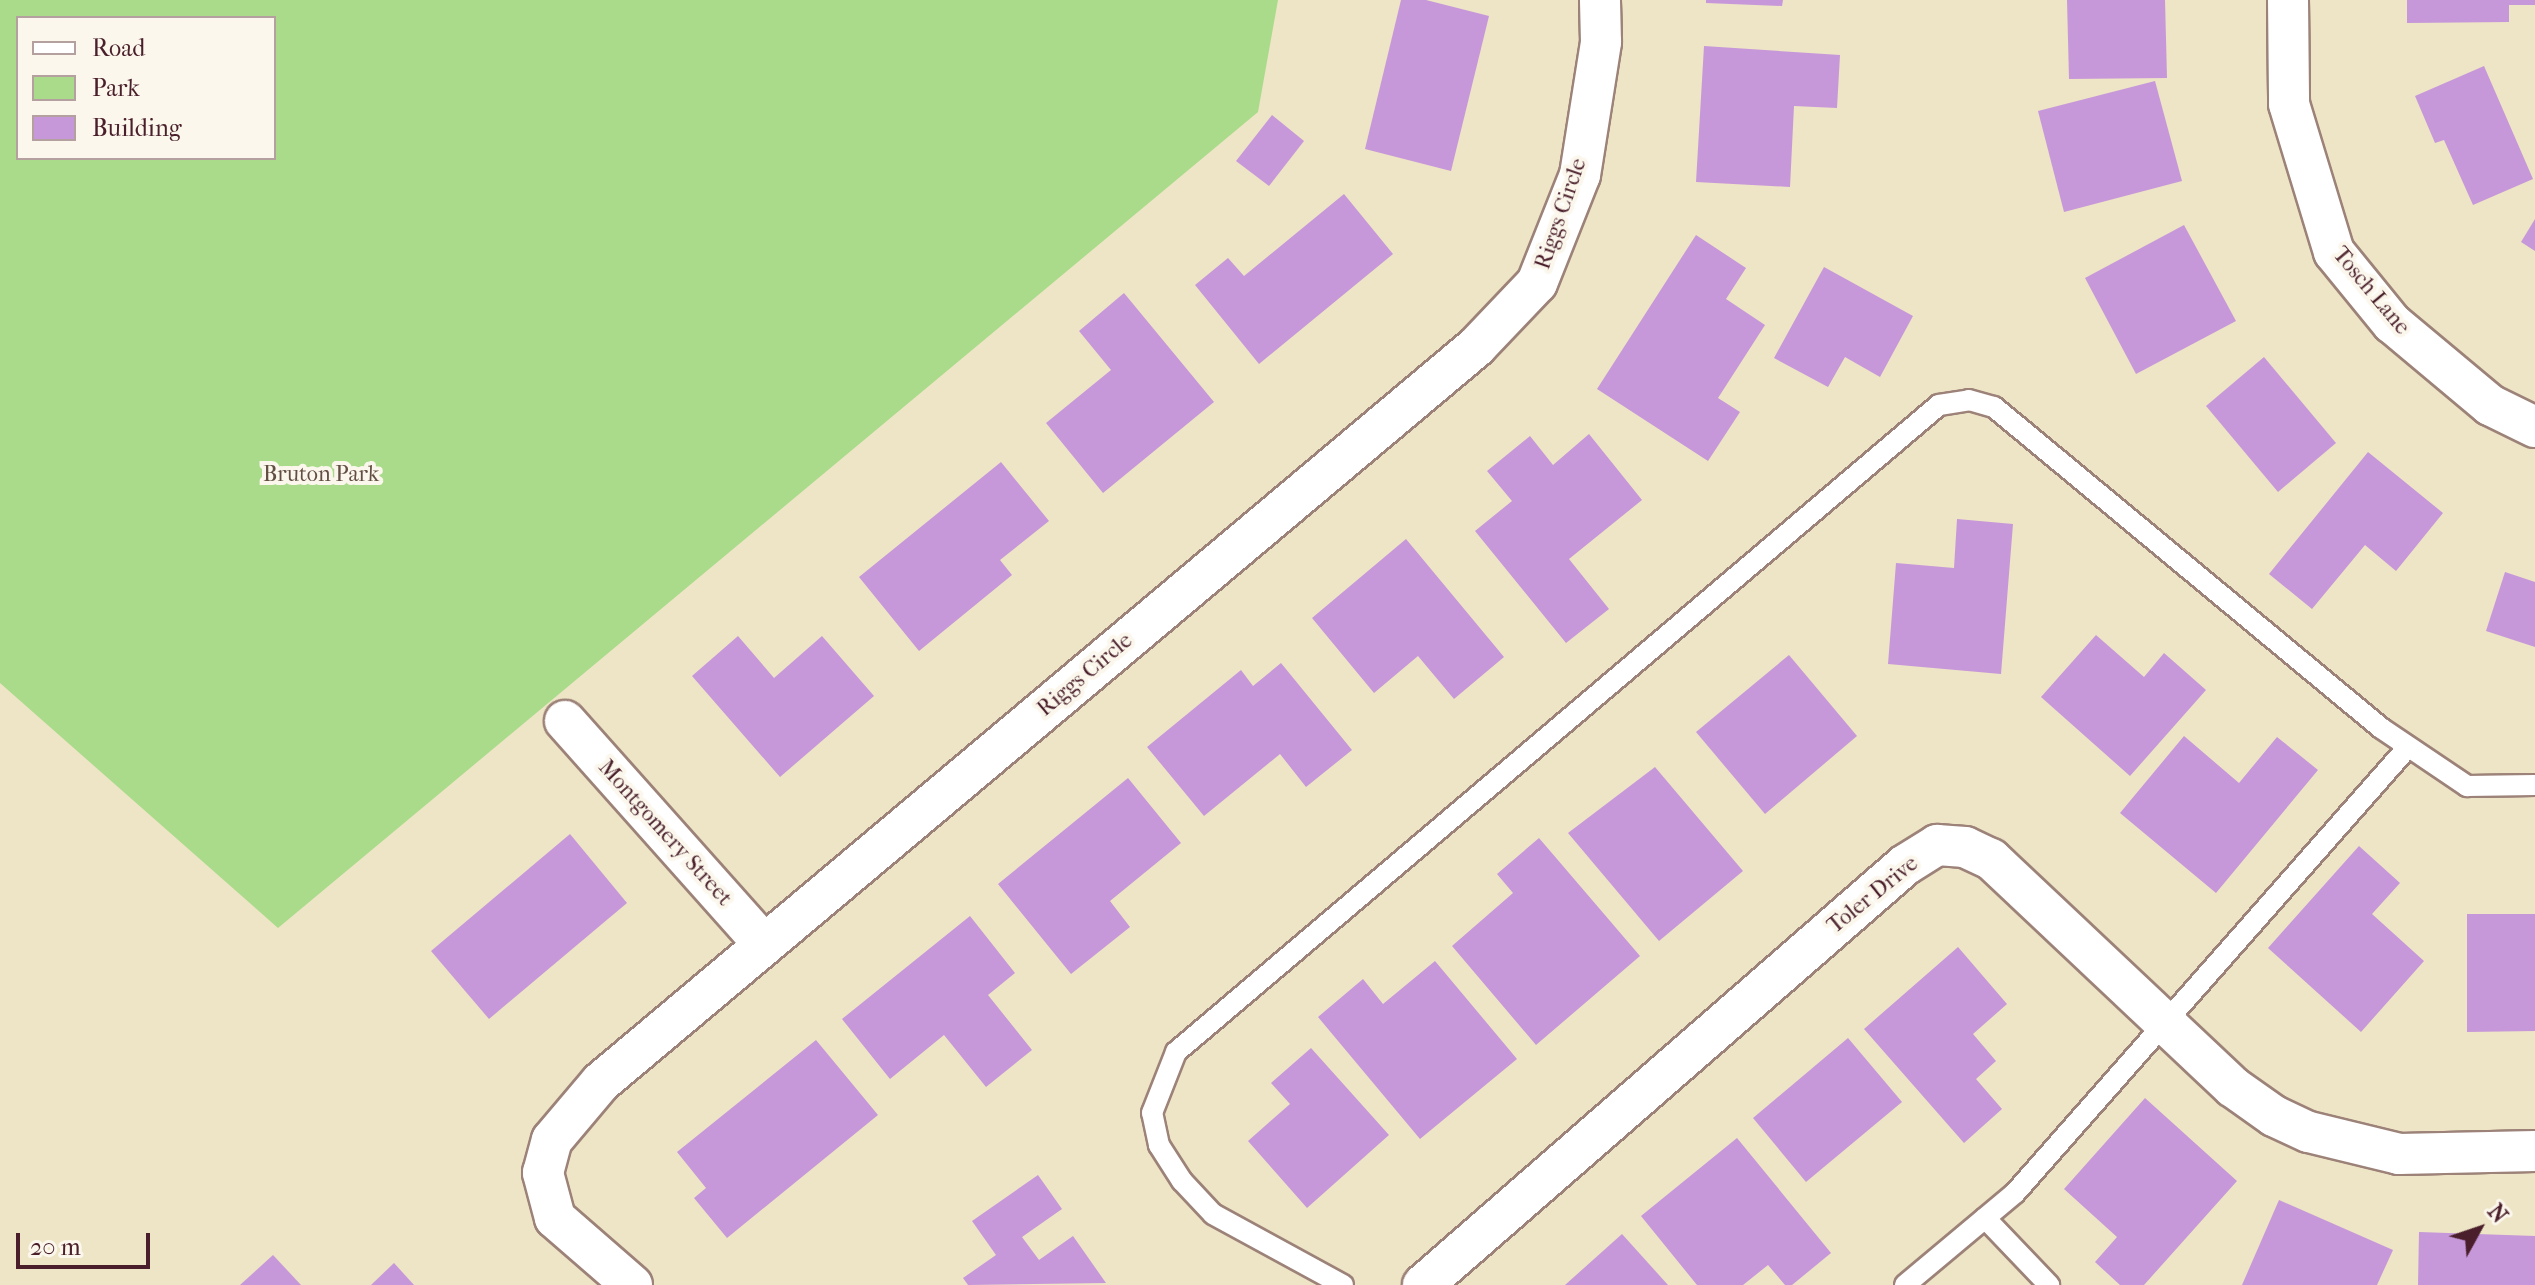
<!DOCTYPE html>
<style>
body{margin:0}
#map{position:relative;width:2535px;height:1285px;overflow:hidden;background:#eee4c6;font-family:"IM FELL French Canon",serif}
div>[style]{position:absolute}
.green>*{inset:0;background:#a9db8b}
.building>*{inset:0;background:#c698d9}
.roads{filter:drop-shadow(2px 0 #9c8278) drop-shadow(-2px 0 #9c8278) drop-shadow(0 2px #9c8278) drop-shadow(0 -2px #9c8278)}
.service>*{height:20px;margin:-10px;padding:0 10px;transform-origin:10px;border-radius:10px;background:#fff}
.minor>*{height:40px;margin:-20px;padding:0 20px;transform-origin:20px;border-radius:20px;background:#fff}
span{translate:-50% -50%;white-space:nowrap;text-align:center;line-height:1.15;-webkit-text-stroke:8px #fbf7ec;paint-order:stroke}
.street-label{font-size:22px;color:#4a1f2b}
.park-label{font-size:22px;color:#624e43}
.legend{position:absolute;left:16px;top:16px;width:260px;height:144px;box-sizing:border-box;background:#fbf7ec;border:2px solid #b4a19f;margin:0;padding:10px 14px;list-style:none;font-size:24px;color:#4a1f2b}
.legend li{display:flex;align-items:center;gap:16px;height:40px}
.legend b{width:40px;border:2px solid #b4a19f}
.north{position:absolute;left:2439px;top:1189px;width:80px;height:80px;-webkit-text-stroke:6px #fbf7ec;paint-order:stroke;rotate:50deg;font-size:22px;font-weight:700;line-height:32px;text-align:center;color:#4a1f2b}
.north::after{content:'';display:block;margin:auto;width:28px;height:36px;background:#4a1f2b;clip-path:polygon(50% 0,100% 100%,50% 72%,0 100%)}
.scale{position:absolute;left:16px;top:1233px;width:134px;height:36px;box-sizing:border-box;border:4px solid #4a1f2b;border-top:0;padding-left:10px;font-size:24px;line-height:28px;white-space:nowrap;color:#4a1f2b;-webkit-text-stroke:6px #fbf7ec;paint-order:stroke}
</style>
<div id="map">
<div class="green">
<div style="clip-path:polygon(evenodd,0 0,1278px 0,1258px 112px,278px 928px,0 683px,0 0,18px 18px,274px 18px,274px 158px,18px 158px,18px 18px)"></div>
</div>
<div class="building">
<div style="clip-path:polygon(1401px 0,1426px 0,1489px 16px,1451px 171px,1365px 149px)"></div>
<div style="clip-path:polygon(1706px 0,1783px 0,1782px 6px,1706px 3px)"></div>
<div style="clip-path:polygon(2067px 0,2165px 0,2167px 78px,2069px 79px)"></div>
<div style="clip-path:polygon(2407px 0,2535px 0,2535px 5px,2509px 5px,2509px 22px,2407px 23px)"></div>
<div style="clip-path:polygon(1704px 46px,1840px 55px,1837px 108px,1794px 106px,1790px 187px,1696px 182px)"></div>
<div style="clip-path:polygon(2484px 66px,2533px 179px,2473px 205px,2444px 140px,2435px 143px,2415px 96px)"></div>
<div style="clip-path:polygon(2155px 81px,2182px 181px,2064px 212px,2038px 111px)"></div>
<div style="clip-path:polygon(1272px 115px,1304px 141px,1269px 186px,1236px 161px)"></div>
<div style="clip-path:polygon(1344px 194px,1393px 254px,1259px 364px,1195px 285px,1228px 258px,1244px 276px)"></div>
<div style="clip-path:polygon(2535px 219px,2535px 251px,2521px 242px)"></div>
<div style="clip-path:polygon(2184px 225px,2236px 321px,2136px 374px,2085px 278px)"></div>
<div style="clip-path:polygon(1696px 235px,1746px 268px,1726px 299px,1765px 325px,1718px 398px,1740px 412px,1708px 461px,1597px 389px)"></div>
<div style="clip-path:polygon(1824px 267px,1913px 316px,1880px 377px,1845px 357px,1828px 387px,1774px 358px)"></div>
<div style="clip-path:polygon(1124px 293px,1214px 402px,1103px 493px,1046px 423px,1111px 370px,1079px 331px)"></div>
<div style="clip-path:polygon(2264px 357px,2336px 443px,2278px 492px,2206px 406px)"></div>
<div style="clip-path:polygon(1589px 434px,1642px 500px,1569px 559px,1609px 609px,1566px 643px,1475px 531px,1512px 501px,1487px 471px,1530px 436px,1553px 465px)"></div>
<div style="clip-path:polygon(2368px 452px,2443px 513px,2396px 571px,2365px 545px,2312px 609px,2269px 574px)"></div>
<div style="clip-path:polygon(1001px 462px,1049px 521px,1000px 560px,1012px 575px,919px 651px,859px 577px)"></div>
<div style="clip-path:polygon(1957px 519px,2013px 524px,2001px 674px,1888px 664px,1896px 563px,1954px 568px)"></div>
<div style="clip-path:polygon(1406px 539px,1504px 657px,1454px 699px,1418px 656px,1374px 693px,1312px 618px)"></div>
<div style="clip-path:polygon(2505px 572px,2535px 582px,2535px 647px,2486px 631px)"></div>
<div style="clip-path:polygon(2096px 635px,2144px 677px,2164px 653px,2206px 690px,2130px 776px,2041px 697px)"></div>
<div style="clip-path:polygon(738px 636px,774px 678px,822px 636px,874px 696px,780px 777px,692px 676px)"></div>
<div style="clip-path:polygon(1789px 655px,1857px 736px,1765px 814px,1696px 732px)"></div>
<div style="clip-path:polygon(1281px 663px,1352px 750px,1306px 787px,1280px 754px,1204px 816px,1147px 747px,1241px 670px,1253px 686px)"></div>
<div style="clip-path:polygon(2184px 736px,2239px 783px,2277px 737px,2318px 770px,2216px 893px,2120px 813px)"></div>
<div style="clip-path:polygon(1655px 767px,1743px 871px,1659px 941px,1568px 833px)"></div>
<div style="clip-path:polygon(1128px 778px,1181px 843px,1110px 901px,1130px 927px,1071px 974px,998px 884px)"></div>
<div style="clip-path:polygon(570px 834px,627px 903px,489px 1019px,431px 951px)"></div>
<div style="clip-path:polygon(1539px 838px,1640px 956px,1536px 1045px,1452px 946px,1513px 893px,1497px 874px)"></div>
<div style="clip-path:polygon(2359px 846px,2400px 883px,2372px 914px,2424px 961px,2361px 1032px,2268px 948px)"></div>
<div style="clip-path:polygon(2467px 914px,2535px 914px,2535px 1031px,2467px 1032px)"></div>
<div style="clip-path:polygon(970px 916px,1015px 973px,988px 995px,1032px 1050px,986px 1087px,944px 1035px,890px 1079px,842px 1019px)"></div>
<div style="clip-path:polygon(1958px 947px,2007px 1004px,1973px 1034px,1996px 1061px,1976px 1079px,2002px 1109px,1964px 1143px,1864px 1029px)"></div>
<div style="clip-path:polygon(1435px 961px,1517px 1059px,1420px 1139px,1318px 1017px,1363px 979px,1383px 1004px)"></div>
<div style="clip-path:polygon(1848px 1038px,1902px 1102px,1806px 1182px,1753px 1118px)"></div>
<div style="clip-path:polygon(816px 1040px,878px 1115px,727px 1238px,694px 1198px,706px 1188px,677px 1152px)"></div>
<div style="clip-path:polygon(1311px 1048px,1389px 1135px,1307px 1208px,1248px 1141px,1290px 1104px,1271px 1083px)"></div>
<div style="clip-path:polygon(2145px 1098px,2237px 1181px,2144px 1285px,2120px 1285px,2095px 1262px,2117px 1237px,2064px 1189px)"></div>
<div style="clip-path:polygon(1737px 1138px,1831px 1253px,1792px 1285px,1785px 1285px,1768px 1265px,1743px 1285px,1697px 1285px,1641px 1216px)"></div>
<div style="clip-path:polygon(1038px 1175px,1062px 1209px,1022px 1237px,1039px 1260px,1073px 1236px,1106px 1283px,968px 1285px,963px 1278px,996px 1255px,972px 1221px)"></div>
<div style="clip-path:polygon(2279px 1200px,2393px 1250px,2377px 1285px,2242px 1285px)"></div>
<div style="clip-path:polygon(2419px 1232px,2535px 1236px,2535px 1285px,2418px 1285px)"></div>
<div style="clip-path:polygon(1622px 1234px,1668px 1285px,1565px 1285px)"></div>
<div style="clip-path:polygon(273px 1255px,301px 1285px,240px 1285px)"></div>
<div style="clip-path:polygon(394px 1263px,414px 1285px,371px 1285px)"></div>
</div>
<div class="roads">
<div class="service">
<div style="left:1985px;top:1218px;width:93px;rotate:46.3deg"></div>
<div style="left:1343px;top:1285px;width:148px;rotate:-151.4deg"></div>
<div style="left:1213px;top:1214px;width:45px;rotate:-133.2deg"></div>
<div style="left:1182px;top:1181px;width:43px;rotate:-122.6deg"></div>
<div style="left:1159px;top:1145px;width:33px;rotate:-102deg"></div>
<div style="left:1152px;top:1113px;width:66px;rotate:-68.5deg"></div>
<div style="left:1176px;top:1052px;width:1000px;rotate:-40.3deg"></div>
<div style="left:1939px;top:405px;width:30px;rotate:-9deg"></div>
<div style="left:1969px;top:400px;width:26px;rotate:16deg"></div>
<div style="left:1994px;top:407px;width:503px;rotate:39.67deg"></div>
<div style="left:2381px;top:728px;width:104px;rotate:34deg"></div>
<div style="left:2467px;top:786px;width:68px;rotate:-0.8deg"></div>
<div style="left:1905px;top:1285px;width:143px;rotate:-39.9deg"></div>
<div style="left:2015px;top:1193px;width:594px;rotate:-48.61deg"></div>
</div>
<div class="minor">
<div style="left:2288px;top:0;width:104px;rotate:89.4deg"></div>
<div style="left:2289px;top:104px;width:155px;rotate:73.1deg"></div>
<div style="left:2334px;top:252px;width:92px;rotate:50.8deg"></div>
<div style="left:2392px;top:323px;width:128px;rotate:39.9deg"></div>
<div style="left:2490px;top:405px;width:50px;rotate:26.1deg"></div>
<div style="left:565px;top:721px;width:299px;rotate:48.3deg"></div>
<div style="left:632px;top:1285px;width:102px;rotate:-139deg"></div>
<div style="left:555px;top:1218px;width:47px;rotate:-104.9deg"></div>
<div style="left:543px;top:1173px;width:34px;rotate:-75deg"></div>
<div style="left:552px;top:1140px;width:76px;rotate:-49.8deg"></div>
<div style="left:601px;top:1082px;width:1143px;rotate:-40.03deg"></div>
<div style="left:1476px;top:347px;width:88px;rotate:-46.4deg"></div>
<div style="left:1537px;top:283px;width:116px;rotate:-68.3deg"></div>
<div style="left:1580px;top:175px;width:135px;rotate:-81deg"></div>
<div style="left:1601px;top:42px;width:42px;rotate:-91.4deg"></div>
<div style="left:1423px;top:1285px;width:639px;rotate:-41.07deg"></div>
<div style="left:1905px;top:865px;width:38px;rotate:-32deg"></div>
<div style="left:1937px;top:845px;width:28px;rotate:4deg"></div>
<div style="left:1965px;top:847px;width:29px;rotate:25deg"></div>
<div style="left:1991px;top:859px;width:332px;rotate:43.3deg"></div>
<div style="left:2233px;top:1087px;width:50px;rotate:35.3deg"></div>
<div style="left:2274px;top:1116px;width:38px;rotate:25deg"></div>
<div style="left:2309px;top:1132px;width:93px;rotate:13.7deg"></div>
<div style="left:2399px;top:1154px;width:136px;rotate:-1.3deg"></div>
</div>
</div>
<div class="street-label">
<span style="left:1561px;top:214px;rotate:-71deg">Riggs Circle</span>
<span style="left:2371px;top:291px;rotate:50deg">Tosch Lane</span>
<span style="left:1085px;top:675px;rotate:-40deg">Riggs Circle</span>
<span style="left:665px;top:833px;rotate:48deg">Montgomery Street</span>
<span style="left:1873px;top:895px;rotate:-39deg">Toler Drive</span>
</div>
<div class="park-label">
<span style="left:321px;top:475px">Bruton Park</span>
</div>
<ul class="legend">
<li><b style="height:10px;background:#fff"></b>Road</li>
<li><b style="height:22px;background:#a9db8b"></b>Park</li>
<li><b style="height:22px;background:#c698d9"></b>Building</li>
</ul>
<div class="north">N</div>
<div class="scale">20 m</div>
</div>
